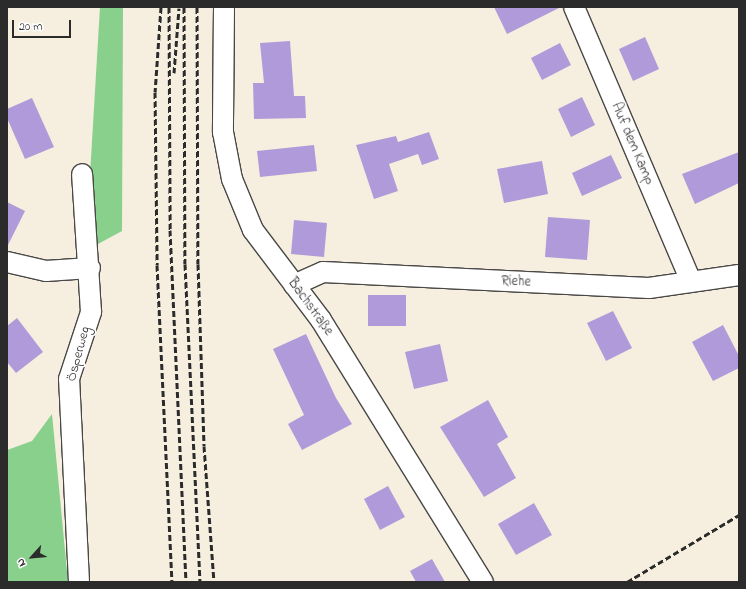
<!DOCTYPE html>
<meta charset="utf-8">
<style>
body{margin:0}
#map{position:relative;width:746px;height:589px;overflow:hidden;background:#f6efdf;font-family:"Indie Flower",sans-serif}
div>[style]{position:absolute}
.green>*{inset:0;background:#88d08b}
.building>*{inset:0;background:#b09ad9}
.roads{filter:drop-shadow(1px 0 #494846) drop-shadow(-1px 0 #494846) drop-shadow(0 1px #494846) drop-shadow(0 -1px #494846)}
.street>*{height:20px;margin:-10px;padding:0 10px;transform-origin:10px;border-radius:10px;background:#fff}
.rail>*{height:3px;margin-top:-1.5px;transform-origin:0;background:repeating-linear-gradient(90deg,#2b2b2b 0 6px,transparent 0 9px)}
span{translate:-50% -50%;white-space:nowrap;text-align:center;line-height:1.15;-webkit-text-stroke:3.5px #fff;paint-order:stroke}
.street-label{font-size:14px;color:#2b2b2b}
.frame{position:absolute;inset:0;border:8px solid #2b2b2b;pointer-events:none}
.north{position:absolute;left:12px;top:537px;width:40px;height:40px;-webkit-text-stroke:3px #fff;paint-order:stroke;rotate:243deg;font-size:11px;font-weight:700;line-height:16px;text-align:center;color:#2b2b2b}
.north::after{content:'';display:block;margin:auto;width:14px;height:18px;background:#2b2b2b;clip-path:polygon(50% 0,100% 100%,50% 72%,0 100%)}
.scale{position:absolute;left:12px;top:20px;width:59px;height:18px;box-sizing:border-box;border:2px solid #2b2b2b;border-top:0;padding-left:5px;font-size:12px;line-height:14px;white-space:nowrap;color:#2b2b2b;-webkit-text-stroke:3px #fff;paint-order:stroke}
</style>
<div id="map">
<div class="green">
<div style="clip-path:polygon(100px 7px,123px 7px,122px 231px,98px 244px,90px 175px)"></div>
<div style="clip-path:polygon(52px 414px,68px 582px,7px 582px,7px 450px,32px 441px)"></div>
</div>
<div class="building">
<div style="clip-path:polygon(494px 7px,561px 7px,507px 34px)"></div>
<div style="clip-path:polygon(645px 37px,659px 69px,633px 81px,619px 49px)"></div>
<div style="clip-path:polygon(290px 41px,294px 96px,305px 96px,306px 118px,254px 119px,253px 83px,264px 83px,260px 43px)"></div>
<div style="clip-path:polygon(560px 43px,571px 65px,542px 80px,531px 58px)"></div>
<div style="clip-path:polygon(582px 97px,595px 125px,571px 137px,558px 109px)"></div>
<div style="clip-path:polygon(32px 98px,54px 147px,25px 159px,7px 118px,7px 109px)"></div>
<div style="clip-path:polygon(429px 132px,439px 159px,422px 165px,418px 154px,389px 164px,398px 191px,374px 199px,356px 145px,396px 136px,398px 142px)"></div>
<div style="clip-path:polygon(314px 145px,317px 171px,260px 177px,257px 151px)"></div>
<div style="clip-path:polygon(739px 152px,739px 183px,695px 204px,682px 174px)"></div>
<div style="clip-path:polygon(611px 155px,622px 178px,582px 196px,572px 173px)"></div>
<div style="clip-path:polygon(542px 161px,548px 194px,504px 203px,497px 169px)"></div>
<div style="clip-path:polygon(7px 202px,25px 211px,7px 247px)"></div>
<div style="clip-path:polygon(548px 217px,590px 220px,587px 260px,545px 257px)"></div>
<div style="clip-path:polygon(294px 220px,327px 223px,324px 257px,291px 254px)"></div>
<div style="clip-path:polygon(368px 295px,406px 295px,406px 326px,368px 326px)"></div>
<div style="clip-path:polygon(613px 311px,632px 348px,606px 361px,587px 323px)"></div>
<div style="clip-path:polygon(17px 318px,43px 352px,16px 373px,7px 362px,7px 326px)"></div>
<div style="clip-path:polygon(723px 325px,739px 356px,739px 368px,713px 381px,692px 342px)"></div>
<div style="clip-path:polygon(306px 334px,336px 398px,352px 424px,302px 450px,288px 424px,304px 415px,273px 349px)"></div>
<div style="clip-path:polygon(440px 344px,448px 381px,414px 389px,405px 352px)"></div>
<div style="clip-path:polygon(488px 400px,508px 437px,497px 444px,516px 478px,484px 497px,440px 427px)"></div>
<div style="clip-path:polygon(388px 486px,405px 517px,380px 530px,364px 499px)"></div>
<div style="clip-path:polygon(534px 503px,552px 535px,516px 555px,498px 524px)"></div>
<div style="clip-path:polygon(432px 559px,445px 582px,416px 582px,410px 571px)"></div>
</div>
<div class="roads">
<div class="street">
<div style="left:224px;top:7px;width:125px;rotate:90.5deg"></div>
<div style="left:223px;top:132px;width:48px;rotate:79.2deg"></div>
<div style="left:232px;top:179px;width:55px;rotate:67.6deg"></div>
<div style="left:253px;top:230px;width:113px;rotate:52.9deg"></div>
<div style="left:321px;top:320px;width:308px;rotate:58.3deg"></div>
<div style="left:574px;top:7px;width:298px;rotate:66.9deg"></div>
<div style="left:7px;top:262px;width:40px;rotate:13deg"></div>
<div style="left:46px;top:271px;width:44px;rotate:-3.9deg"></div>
<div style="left:294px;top:285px;width:32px;rotate:-24deg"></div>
<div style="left:323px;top:272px;width:326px;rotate:2.8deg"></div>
<div style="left:649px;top:288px;width:91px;rotate:-8.2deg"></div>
<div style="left:79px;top:582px;width:203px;rotate:-92.8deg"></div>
<div style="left:69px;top:379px;width:71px;rotate:-71.8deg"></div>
<div style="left:91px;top:312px;width:138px;rotate:-93.7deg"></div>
</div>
</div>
<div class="rail">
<div style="left:161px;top:7px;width:85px;rotate:94deg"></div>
<div style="left:155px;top:92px;width:173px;rotate:89.3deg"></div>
<div style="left:157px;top:265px;width:317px;rotate:87.3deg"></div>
<div style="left:169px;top:7px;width:223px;rotate:89.7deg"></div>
<div style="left:170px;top:230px;width:352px;rotate:87.4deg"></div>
<div style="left:184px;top:7px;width:257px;rotate:89.8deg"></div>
<div style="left:185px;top:264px;width:318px;rotate:87.3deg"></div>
<div style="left:197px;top:7px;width:257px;rotate:89.8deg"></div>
<div style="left:198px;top:264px;width:182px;rotate:88.1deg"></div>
<div style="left:204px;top:446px;width:136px;rotate:85.8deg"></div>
<div style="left:174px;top:73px;width:65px;rotate:-85.6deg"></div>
<div style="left:627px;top:582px;width:131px;rotate:-30.9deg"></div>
</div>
<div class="street-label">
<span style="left:632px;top:144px;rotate:67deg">Auf dem Kamp</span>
<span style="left:516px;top:282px;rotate:3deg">Riehe</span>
<span style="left:310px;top:307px;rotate:54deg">Bachstraße</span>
<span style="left:79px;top:354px;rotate:-75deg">Ösperweg</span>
</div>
<div class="frame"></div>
<div class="north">N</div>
<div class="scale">20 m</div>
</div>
